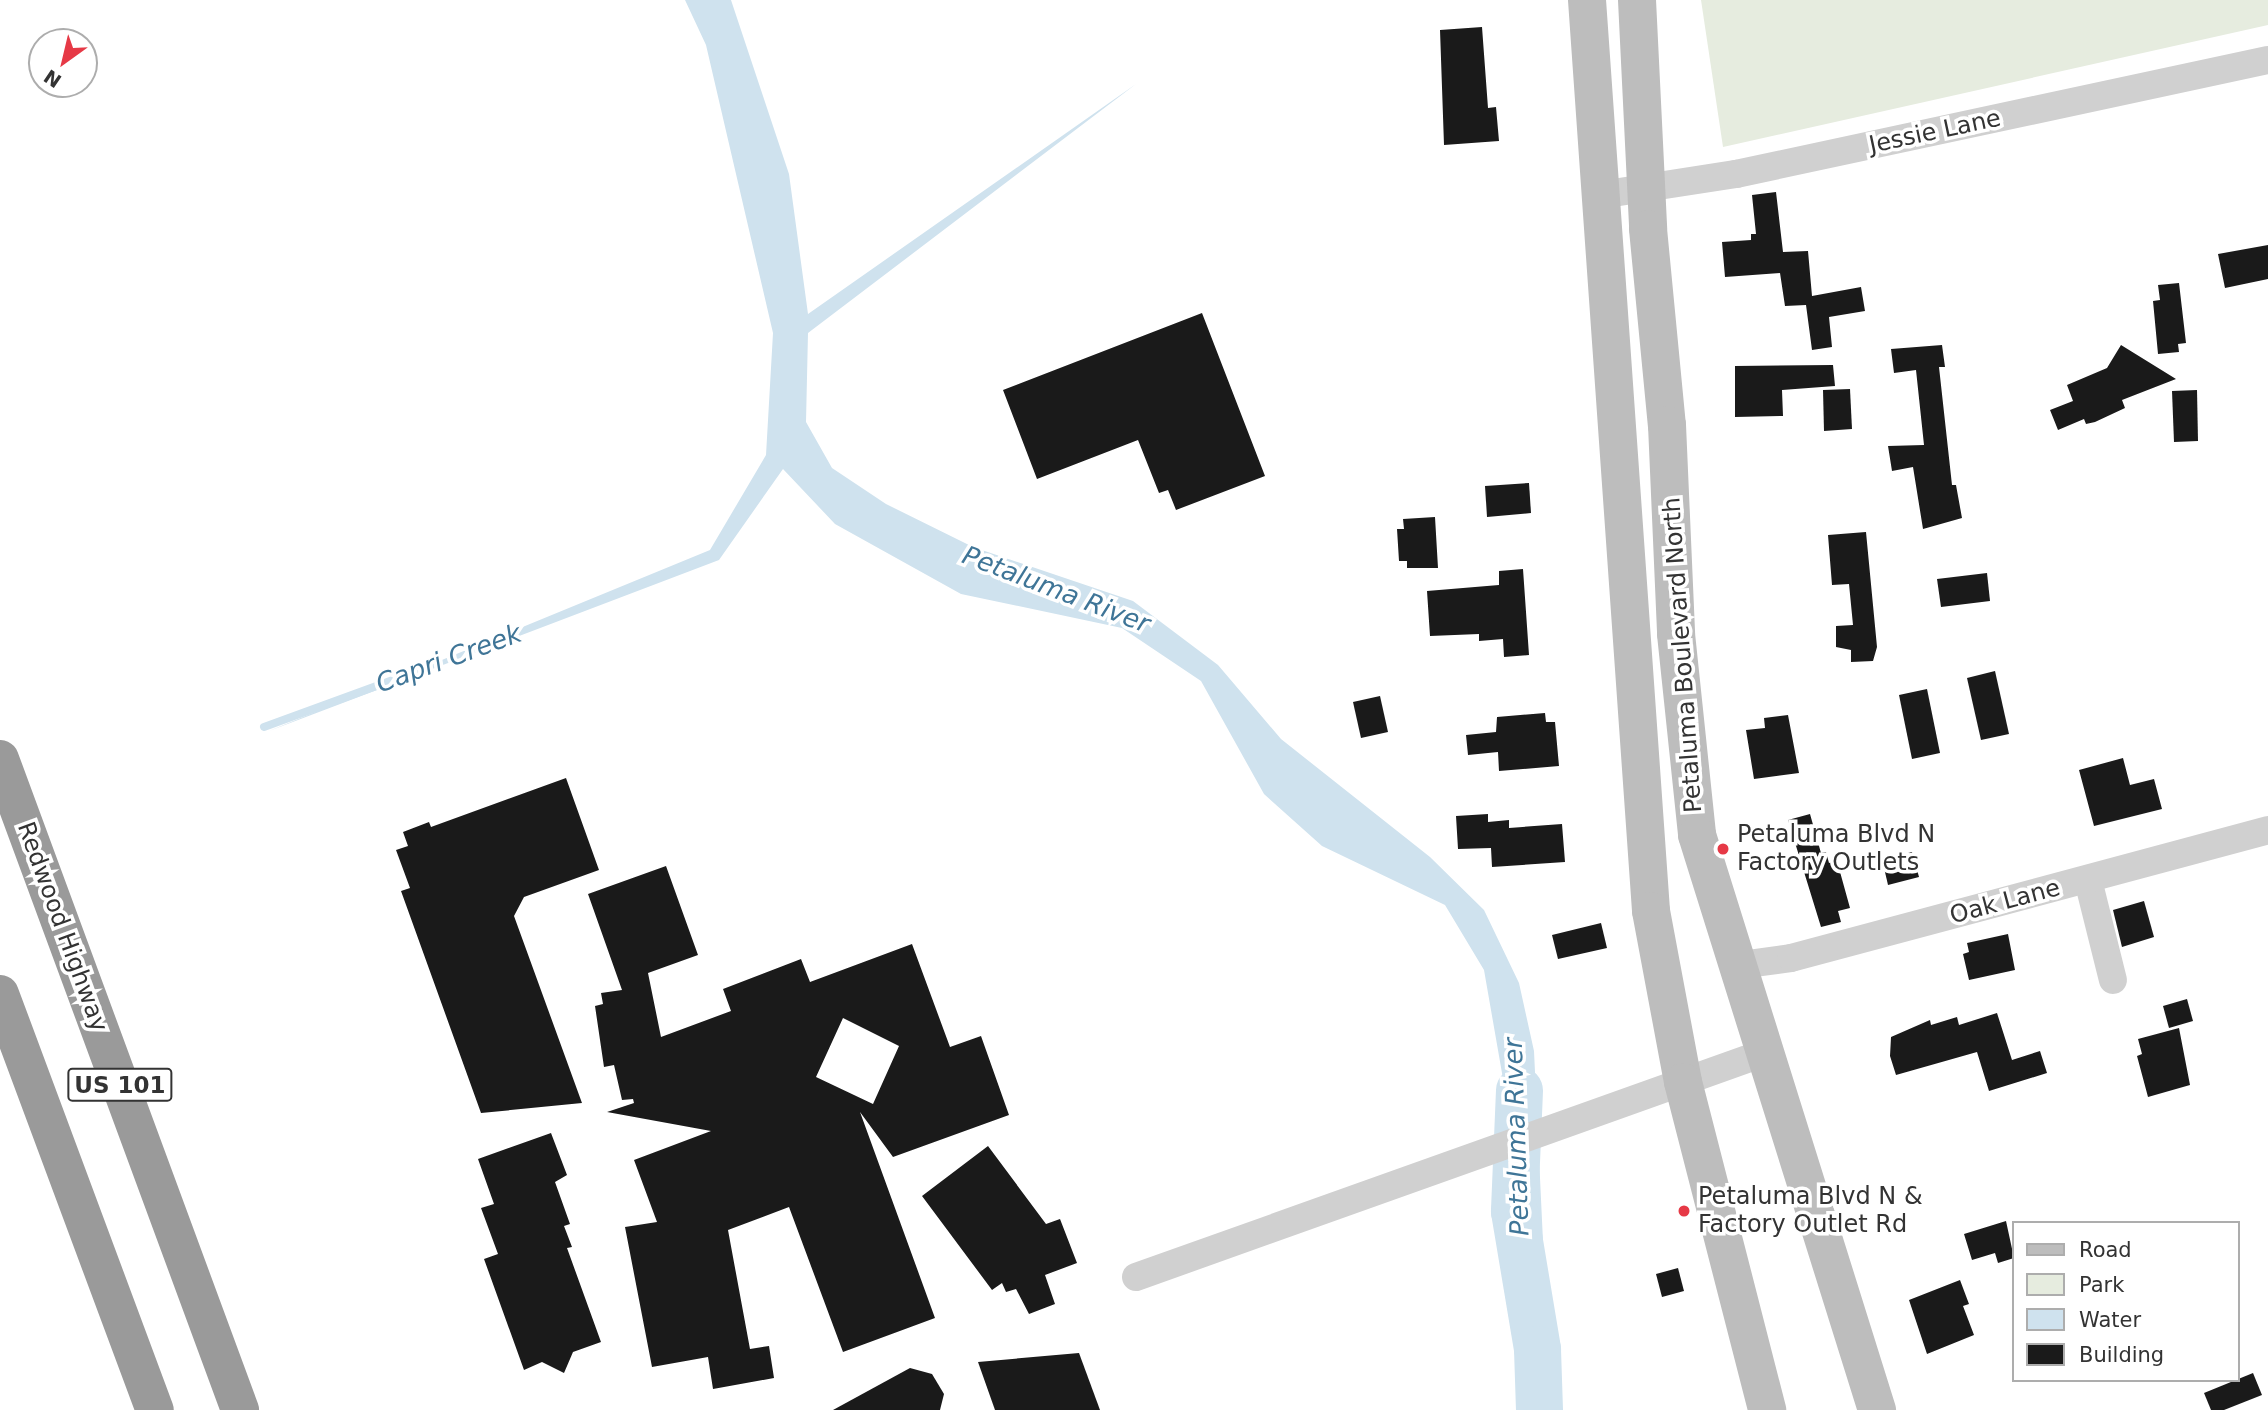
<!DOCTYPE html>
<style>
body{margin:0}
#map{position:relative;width:2268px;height:1410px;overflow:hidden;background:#fff;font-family:"DejaVu Sans",sans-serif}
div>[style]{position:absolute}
.green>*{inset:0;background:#e6ecdf}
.water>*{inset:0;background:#cfe2ee}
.pier>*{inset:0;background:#fff}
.stream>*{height:8px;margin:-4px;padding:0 4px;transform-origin:4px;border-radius:4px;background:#cfe2ee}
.river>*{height:47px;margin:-23.5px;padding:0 23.5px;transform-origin:23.5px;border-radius:23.5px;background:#cfe2ee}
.building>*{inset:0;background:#1a1a1a}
.street>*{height:28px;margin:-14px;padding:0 14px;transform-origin:14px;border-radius:14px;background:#d0d0d0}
.secondary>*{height:38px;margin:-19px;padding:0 19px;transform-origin:19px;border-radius:19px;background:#bdbdbd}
.highway>*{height:38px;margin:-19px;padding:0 19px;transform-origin:19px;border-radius:19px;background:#9a9a9a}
.dots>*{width:19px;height:19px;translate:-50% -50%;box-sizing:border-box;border:4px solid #fff;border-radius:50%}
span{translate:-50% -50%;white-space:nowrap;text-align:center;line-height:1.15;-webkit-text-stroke:7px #fff;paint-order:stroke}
.shield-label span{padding:2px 5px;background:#fff;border:2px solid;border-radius:5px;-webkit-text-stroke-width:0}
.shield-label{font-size:23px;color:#333;font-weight:700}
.street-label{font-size:24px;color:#333}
.poi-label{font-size:24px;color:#333}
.left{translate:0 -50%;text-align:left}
.water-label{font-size:26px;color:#3f7597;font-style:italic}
.legend{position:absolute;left:2012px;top:1221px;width:228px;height:161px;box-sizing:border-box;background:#fff;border:2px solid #adadad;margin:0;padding:9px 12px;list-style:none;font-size:21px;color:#333}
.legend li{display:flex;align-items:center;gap:14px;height:35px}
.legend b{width:35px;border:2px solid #adadad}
.north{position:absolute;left:28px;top:28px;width:70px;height:70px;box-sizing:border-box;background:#fff;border:2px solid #adadad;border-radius:50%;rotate:214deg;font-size:19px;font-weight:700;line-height:28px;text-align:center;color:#333}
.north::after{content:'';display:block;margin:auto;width:24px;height:32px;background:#e63946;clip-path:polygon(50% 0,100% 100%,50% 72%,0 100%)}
</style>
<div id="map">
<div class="green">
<div style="clip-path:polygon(1701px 0,2268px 0,2268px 25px,1723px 147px)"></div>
</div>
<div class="water">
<div style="clip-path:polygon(685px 0,731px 0,789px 174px,808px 314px,1136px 84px,808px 333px,806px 422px,832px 468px,886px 504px,973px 547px,1133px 601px,1218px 665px,1281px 739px,1430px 857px,1484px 910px,1519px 983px,1534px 1051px,1551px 1410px,1527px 1410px,1528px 1222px,1484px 970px,1445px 905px,1322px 846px,1264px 794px,1201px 681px,1122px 628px,961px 594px,835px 524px,783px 469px,719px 560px,269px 731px,710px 550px,766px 455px,773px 333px,706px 45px)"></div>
</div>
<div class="pier">
<div style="clip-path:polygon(1540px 1091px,1543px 1161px,1515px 1171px,1504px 1104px)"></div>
</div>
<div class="stream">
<div style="left:264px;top:727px;width:148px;rotate:-20.1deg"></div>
</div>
<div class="river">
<div style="left:1519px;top:1090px;width:121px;rotate:92.4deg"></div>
<div style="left:1514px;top:1211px;width:140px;rotate:80.5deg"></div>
<div style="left:1537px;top:1349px;width:61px;rotate:88.1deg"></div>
</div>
<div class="building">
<div style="clip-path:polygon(1482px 27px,1488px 108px,1496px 107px,1499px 141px,1444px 145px,1440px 30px)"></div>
<div style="clip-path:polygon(1776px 192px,1783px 252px,1808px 251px,1812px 296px,1861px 287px,1865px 311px,1829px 317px,1832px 347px,1812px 350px,1806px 305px,1785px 306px,1780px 273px,1725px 277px,1722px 242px,1751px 240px,1751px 234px,1756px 234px,1752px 195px)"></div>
<div style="clip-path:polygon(2268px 245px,2268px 279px,2225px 288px,2218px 254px)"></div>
<div style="clip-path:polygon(2179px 283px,2186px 343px,2178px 344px,2179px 352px,2158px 354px,2153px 301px,2160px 300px,2158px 285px)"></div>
<div style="clip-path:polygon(1202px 313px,1265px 476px,1176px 510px,1168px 490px,1159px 493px,1138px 440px,1037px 479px,1003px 390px)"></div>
<div style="clip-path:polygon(1942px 345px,1945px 367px,1939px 367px,1952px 485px,1956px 485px,1962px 518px,1923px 529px,1913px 467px,1892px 471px,1888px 446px,1924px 445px,1916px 370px,1894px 373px,1891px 349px)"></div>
<div style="clip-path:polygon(2121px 345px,2176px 379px,2122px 400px,2125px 408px,2095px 422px,2086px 424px,2084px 419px,2058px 430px,2050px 410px,2073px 401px,2067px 385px,2107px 368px)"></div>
<div style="clip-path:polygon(1833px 365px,1835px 386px,1782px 390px,1783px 416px,1735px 417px,1735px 366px)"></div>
<div style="clip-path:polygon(1850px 389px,1852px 429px,1824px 431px,1823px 390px)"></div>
<div style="clip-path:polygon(2197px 390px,2198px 441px,2174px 442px,2172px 391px)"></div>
<div style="clip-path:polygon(1529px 483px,1531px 513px,1487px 517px,1485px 486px)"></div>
<div style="clip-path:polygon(1435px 517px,1438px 568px,1407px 568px,1407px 561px,1399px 561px,1397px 529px,1404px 529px,1403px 519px)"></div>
<div style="clip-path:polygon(1866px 532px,1877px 647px,1873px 661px,1851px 662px,1851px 650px,1836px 647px,1836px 626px,1853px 625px,1849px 584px,1832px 585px,1828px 535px)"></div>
<div style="clip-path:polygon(1523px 569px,1529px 655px,1504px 657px,1503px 639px,1479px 641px,1479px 634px,1430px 636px,1427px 591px,1499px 585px,1499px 571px)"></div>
<div style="clip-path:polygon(1987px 573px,1990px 601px,1941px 607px,1937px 579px)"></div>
<div style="clip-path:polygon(1995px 671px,2009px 734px,1981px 740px,1967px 678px)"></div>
<div style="clip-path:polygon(1927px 689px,1940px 753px,1912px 759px,1899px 695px)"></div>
<div style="clip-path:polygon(1380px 696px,1388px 732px,1361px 738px,1353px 702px)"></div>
<div style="clip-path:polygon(1545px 713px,1546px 722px,1555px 722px,1559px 766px,1499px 771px,1498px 752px,1468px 755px,1466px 735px,1496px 732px,1497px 717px)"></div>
<div style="clip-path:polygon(1788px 715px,1799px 773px,1754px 779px,1746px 730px,1765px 728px,1764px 718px)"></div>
<div style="clip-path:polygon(2123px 758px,2130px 785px,2154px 779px,2162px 809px,2094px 826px,2079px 770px)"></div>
<div style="clip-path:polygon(566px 778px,599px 870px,524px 897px,514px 916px,582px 1103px,481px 1113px,401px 891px,410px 888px,396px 850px,408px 846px,403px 832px,429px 822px,431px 827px)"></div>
<div style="clip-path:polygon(1488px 814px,1488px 822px,1509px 820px,1509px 828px,1562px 824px,1565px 862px,1492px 867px,1491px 848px,1458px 849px,1456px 816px)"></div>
<div style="clip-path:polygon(1810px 814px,1821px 853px,1826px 852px,1829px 863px,1837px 861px,1850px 908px,1838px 911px,1841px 922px,1821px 927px,1788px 820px)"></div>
<div style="clip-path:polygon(1912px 852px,1919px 877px,1888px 885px,1882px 859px)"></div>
<div style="clip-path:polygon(evenodd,666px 866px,698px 955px,648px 973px,661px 1037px,731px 1011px,723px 989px,801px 959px,810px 982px,912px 944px,950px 1047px,981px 1036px,1009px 1115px,893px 1157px,860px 1112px,935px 1318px,843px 1352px,789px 1207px,728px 1230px,750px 1349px,769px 1346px,774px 1378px,713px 1389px,708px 1357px,652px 1367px,625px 1227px,657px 1222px,634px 1160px,711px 1131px,607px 1112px,634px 1103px,633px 1099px,622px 1100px,614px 1065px,604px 1067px,595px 1006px,603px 1004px,601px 993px,622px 990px,588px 894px,666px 866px,843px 1018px,899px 1046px,873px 1104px,816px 1077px,843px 1018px)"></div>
<div style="clip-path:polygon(2144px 901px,2154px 937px,2122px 947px,2113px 910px)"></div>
<div style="clip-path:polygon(1601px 923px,1607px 948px,1558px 959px,1552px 935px)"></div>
<div style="clip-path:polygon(2008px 934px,2015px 970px,1969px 980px,1963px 954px,1969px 952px,1967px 943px)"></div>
<div style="clip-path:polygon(2187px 999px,2193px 1021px,2169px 1028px,2163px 1006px)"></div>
<div style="clip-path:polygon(1997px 1013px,2012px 1060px,2040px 1051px,2047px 1073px,1989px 1091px,1977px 1052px,1896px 1075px,1890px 1056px,1891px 1037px,1930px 1020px,1931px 1025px,1957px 1017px,1959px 1025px)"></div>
<div style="clip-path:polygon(2179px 1028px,2190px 1085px,2148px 1097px,2137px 1056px,2142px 1054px,2138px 1039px)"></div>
<div style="clip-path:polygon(551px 1133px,567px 1175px,555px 1182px,570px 1224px,564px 1226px,572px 1247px,567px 1248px,601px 1342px,573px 1352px,564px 1373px,542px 1362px,524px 1370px,484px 1259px,498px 1254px,481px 1208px,494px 1204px,478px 1159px)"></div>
<div style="clip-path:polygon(988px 1146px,1046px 1224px,1060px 1219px,1077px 1263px,1045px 1275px,1055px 1304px,1029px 1314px,1016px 1289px,1006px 1292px,1002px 1283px,992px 1290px,922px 1196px)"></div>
<div style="clip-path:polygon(2006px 1221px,2014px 1258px,1998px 1263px,1995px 1253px,1972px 1260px,1964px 1234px)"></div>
<div style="clip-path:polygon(1678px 1268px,1684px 1291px,1662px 1297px,1656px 1274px)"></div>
<div style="clip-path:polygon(1960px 1280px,1969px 1304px,1963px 1306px,1974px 1335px,1927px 1354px,1909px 1300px)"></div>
<div style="clip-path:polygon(1079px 1353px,1100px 1410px,995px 1410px,978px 1362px)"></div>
<div style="clip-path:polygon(910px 1368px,932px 1374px,944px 1394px,940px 1410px,833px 1410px)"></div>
<div style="clip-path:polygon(2253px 1373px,2262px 1395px,2224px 1410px,2211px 1410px,2204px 1393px)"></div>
</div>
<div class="street">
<div style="left:1600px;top:195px;width:138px;rotate:-8.8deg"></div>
<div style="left:1736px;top:174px;width:544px;rotate:-12.09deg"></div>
<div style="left:2088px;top:880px;width:103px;rotate:76deg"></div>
<div style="left:1740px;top:965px;width:51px;rotate:-7.8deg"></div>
<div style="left:1791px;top:958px;width:494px;rotate:-15deg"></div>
<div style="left:1136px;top:1277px;width:670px;rotate:-19.63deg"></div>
</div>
<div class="secondary">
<div style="left:1587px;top:0;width:913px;rotate:85.98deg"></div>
<div style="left:1651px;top:911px;width:174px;rotate:79.4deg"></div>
<div style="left:1683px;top:1082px;width:339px;rotate:75.6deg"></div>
<div style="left:1637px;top:0;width:229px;rotate:87.2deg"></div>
<div style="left:1648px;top:229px;width:197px;rotate:84.5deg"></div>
<div style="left:1667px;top:425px;width:209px;rotate:87.5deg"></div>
<div style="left:1676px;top:634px;width:202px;rotate:84deg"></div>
<div style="left:1697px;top:835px;width:603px;rotate:72.62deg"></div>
</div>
<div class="highway">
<div style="left:0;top:759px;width:694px;rotate:69.76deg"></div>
<div style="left:0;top:994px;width:444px;rotate:69.6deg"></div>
</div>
<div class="dots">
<div style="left:1723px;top:849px;background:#e63946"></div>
<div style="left:1684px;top:1211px;background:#e63946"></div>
</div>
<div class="shield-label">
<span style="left:120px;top:1085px">US 101</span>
</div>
<div class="street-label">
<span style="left:1935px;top:132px;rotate:-12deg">Jessie Lane</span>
<span style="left:1683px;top:655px;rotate:-94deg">Petaluma Boulevard North</span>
<span style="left:2005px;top:902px;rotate:-15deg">Oak Lane</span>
<span style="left:62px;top:927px;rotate:70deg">Redwood Highway</span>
</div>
<div class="poi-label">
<span class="left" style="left:1737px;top:849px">Petaluma Blvd N<br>Factory Outlets</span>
<span class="left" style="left:1698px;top:1211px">Petaluma Blvd N &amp;<br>Factory Outlet Rd</span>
</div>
<div class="water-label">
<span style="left:1056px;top:590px;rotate:21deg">Petaluma River</span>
<span style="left:449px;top:659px;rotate:-20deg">Capri Creek</span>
<span style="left:1517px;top:1137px;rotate:-92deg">Petaluma River</span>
</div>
<ul class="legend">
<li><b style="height:9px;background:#bdbdbd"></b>Road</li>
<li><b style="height:19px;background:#e6ecdf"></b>Park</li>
<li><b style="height:19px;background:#cfe2ee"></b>Water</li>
<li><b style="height:19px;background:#1a1a1a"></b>Building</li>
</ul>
<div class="north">N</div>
</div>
